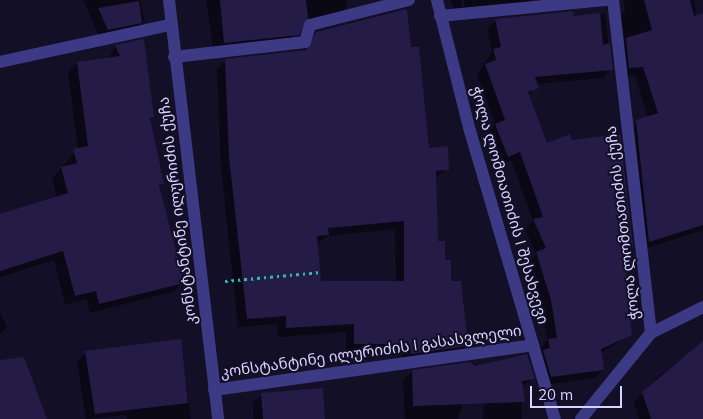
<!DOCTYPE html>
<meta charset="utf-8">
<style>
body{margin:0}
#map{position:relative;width:703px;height:419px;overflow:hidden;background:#130f26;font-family:Mulish,"Noto Sans Georgian",sans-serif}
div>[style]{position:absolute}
.shadow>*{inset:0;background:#0007}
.building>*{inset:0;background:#241b47}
.path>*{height:3px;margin-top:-1.5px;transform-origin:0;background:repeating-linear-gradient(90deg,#2fb8b0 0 2.5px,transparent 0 6.5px)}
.minor>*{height:12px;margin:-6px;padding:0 6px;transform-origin:6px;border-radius:6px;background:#3d3a85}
span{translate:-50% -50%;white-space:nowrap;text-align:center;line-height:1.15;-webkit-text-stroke:4px #130f26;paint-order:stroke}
.street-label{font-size:15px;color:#d9d4ff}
.scale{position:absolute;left:530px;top:386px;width:92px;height:22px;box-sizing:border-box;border:2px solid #d9d4ff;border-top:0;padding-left:6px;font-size:15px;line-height:18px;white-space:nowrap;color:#d9d4ff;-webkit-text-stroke:4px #130f26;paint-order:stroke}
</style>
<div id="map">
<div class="shadow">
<div style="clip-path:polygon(83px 0,140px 0,145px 21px,136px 29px,100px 38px)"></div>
<div style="clip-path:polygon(206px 0,346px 0,347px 7px,336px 18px,300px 27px,286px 45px,214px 54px)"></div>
<div style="clip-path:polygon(451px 0,461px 0,464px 9px,464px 0,531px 0,523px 7px,455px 11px)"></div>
<div style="clip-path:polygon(624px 0,694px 0,698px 31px,703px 26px,703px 230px,640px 250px,627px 130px,648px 117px,635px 75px,620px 76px,614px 21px,625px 12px)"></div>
<div style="clip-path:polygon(605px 14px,611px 69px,603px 78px,536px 84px,528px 97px,547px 144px,632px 246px,623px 255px,631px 334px,601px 353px,603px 370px,594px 378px,543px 385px,540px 349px,548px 340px,528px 262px,536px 254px,525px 229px,533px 221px,511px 160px,499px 165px,487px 134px,495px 125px,477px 74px,492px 52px,487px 29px,496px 20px)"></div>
<div style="clip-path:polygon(evenodd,317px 33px,410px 48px,428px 149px,448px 169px,435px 178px,437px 242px,467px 346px,458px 354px,402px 362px,402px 353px,346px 353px,346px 332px,278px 337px,277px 324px,238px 327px,221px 166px,217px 69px,226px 60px,303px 52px,311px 39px,305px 56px,317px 33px,395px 229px,396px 282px,319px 282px,317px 244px,327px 236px,395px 229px)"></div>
<div style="clip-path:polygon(116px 46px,153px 117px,149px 121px,163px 183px,158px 188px,182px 282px,173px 292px,90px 313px,86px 299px,65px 305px,54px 260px,0 277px,0 215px,57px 197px,52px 178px,78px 149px,68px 72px,78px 63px,108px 59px)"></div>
<div style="clip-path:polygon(0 312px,7px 327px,0 334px)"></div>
<div style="clip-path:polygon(180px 340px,191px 419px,127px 419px,127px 415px,86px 419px,77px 361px,86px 353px)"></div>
<div style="clip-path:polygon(703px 346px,703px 419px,639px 419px,634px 402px,659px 376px)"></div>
<div style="clip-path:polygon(476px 364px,458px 419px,405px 419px,403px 380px,412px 372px)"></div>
<div style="clip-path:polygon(485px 371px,533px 379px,521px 386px,522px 419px,483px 419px)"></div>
<div style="clip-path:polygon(262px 394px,324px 419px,254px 419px,253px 403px)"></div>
</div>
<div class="building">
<div style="clip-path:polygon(220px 0,306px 0,308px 17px,299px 35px,224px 43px)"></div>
<div style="clip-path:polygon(644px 0,690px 0,694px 16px,703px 13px,703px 225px,649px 242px,636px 120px,658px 113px,643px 67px,629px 68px,626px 38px,652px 30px)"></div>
<div style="clip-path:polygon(139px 1px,142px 23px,108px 30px,98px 8px)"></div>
<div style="clip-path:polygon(evenodd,407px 9px,411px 47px,419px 47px,429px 148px,448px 146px,449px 170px,436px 171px,438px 241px,445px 241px,445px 260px,451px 260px,451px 281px,461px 281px,468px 346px,411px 354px,410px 344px,354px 344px,354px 324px,286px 328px,286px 316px,247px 319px,229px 157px,225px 59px,306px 50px,316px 32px,407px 9px,404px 221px,404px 281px,321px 281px,317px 236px,329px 235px,328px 228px,404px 221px)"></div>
<div style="clip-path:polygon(573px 11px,573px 16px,600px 13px,603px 45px,610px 43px,613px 70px,535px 77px,539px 88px,528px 92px,547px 143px,570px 134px,572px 140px,620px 134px,633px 247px,623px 250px,632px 335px,601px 349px,604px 370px,551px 377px,543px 350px,550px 348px,548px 339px,557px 338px,551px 300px,536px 252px,546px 248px,533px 219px,543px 217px,520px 152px,508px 157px,495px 124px,505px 120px,485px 64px,496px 60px,493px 49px,501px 47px,495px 19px)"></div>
<div style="clip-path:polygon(144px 39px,154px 117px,150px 118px,164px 184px,159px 185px,184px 283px,99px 304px,96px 291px,75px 296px,63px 251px,0 271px,0 214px,68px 193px,61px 167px,77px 163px,73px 149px,88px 146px,77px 62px,120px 56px,115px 45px)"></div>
<div style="clip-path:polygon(181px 339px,188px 403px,95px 414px,85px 351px)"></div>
<div style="clip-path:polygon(703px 341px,703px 419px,651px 419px,642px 392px)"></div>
<div style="clip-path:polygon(527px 354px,535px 379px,522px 381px,525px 402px,413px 406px,412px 370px,470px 362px,475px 366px)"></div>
<div style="clip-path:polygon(24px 357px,47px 419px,0 419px,0 360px)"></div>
<div style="clip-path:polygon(323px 388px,325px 419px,263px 419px,261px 393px)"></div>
</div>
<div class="path">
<div style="left:225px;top:281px;width:97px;rotate:-5.3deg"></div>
</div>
<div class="minor">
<div style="left:169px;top:0;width:422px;rotate:83.3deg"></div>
<div style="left:437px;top:0;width:135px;rotate:75.9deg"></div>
<div style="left:470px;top:131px;width:300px;rotate:73.6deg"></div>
<div style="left:440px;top:16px;width:168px;rotate:-5.5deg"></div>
<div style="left:174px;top:57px;width:132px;rotate:-6.5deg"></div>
<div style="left:305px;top:42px;width:18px;rotate:-74deg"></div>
<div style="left:310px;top:25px;width:102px;rotate:-14.2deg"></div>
<div style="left:0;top:62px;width:174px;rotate:-12.3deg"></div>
<div style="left:651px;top:333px;width:58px;rotate:-26.6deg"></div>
<div style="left:214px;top:390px;width:322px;rotate:-8deg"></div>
<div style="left:581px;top:419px;width:111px;rotate:-50.9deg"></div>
<div style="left:651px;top:333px;width:335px;rotate:-96.5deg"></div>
</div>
<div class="street-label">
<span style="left:510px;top:205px;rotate:74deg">ჭოლა ლომთათიძის I შესახვევი</span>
<span style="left:177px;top:211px;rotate:-97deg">კონსტანტინე ილურიძის ქუჩა</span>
<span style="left:622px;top:223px;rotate:-97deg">ჭოლა ლომთათიძის ქუჩა</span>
<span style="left:371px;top:351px;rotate:-8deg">კონსტანტინე ილურიძის I გასასვლელი</span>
</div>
<div class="scale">20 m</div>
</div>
